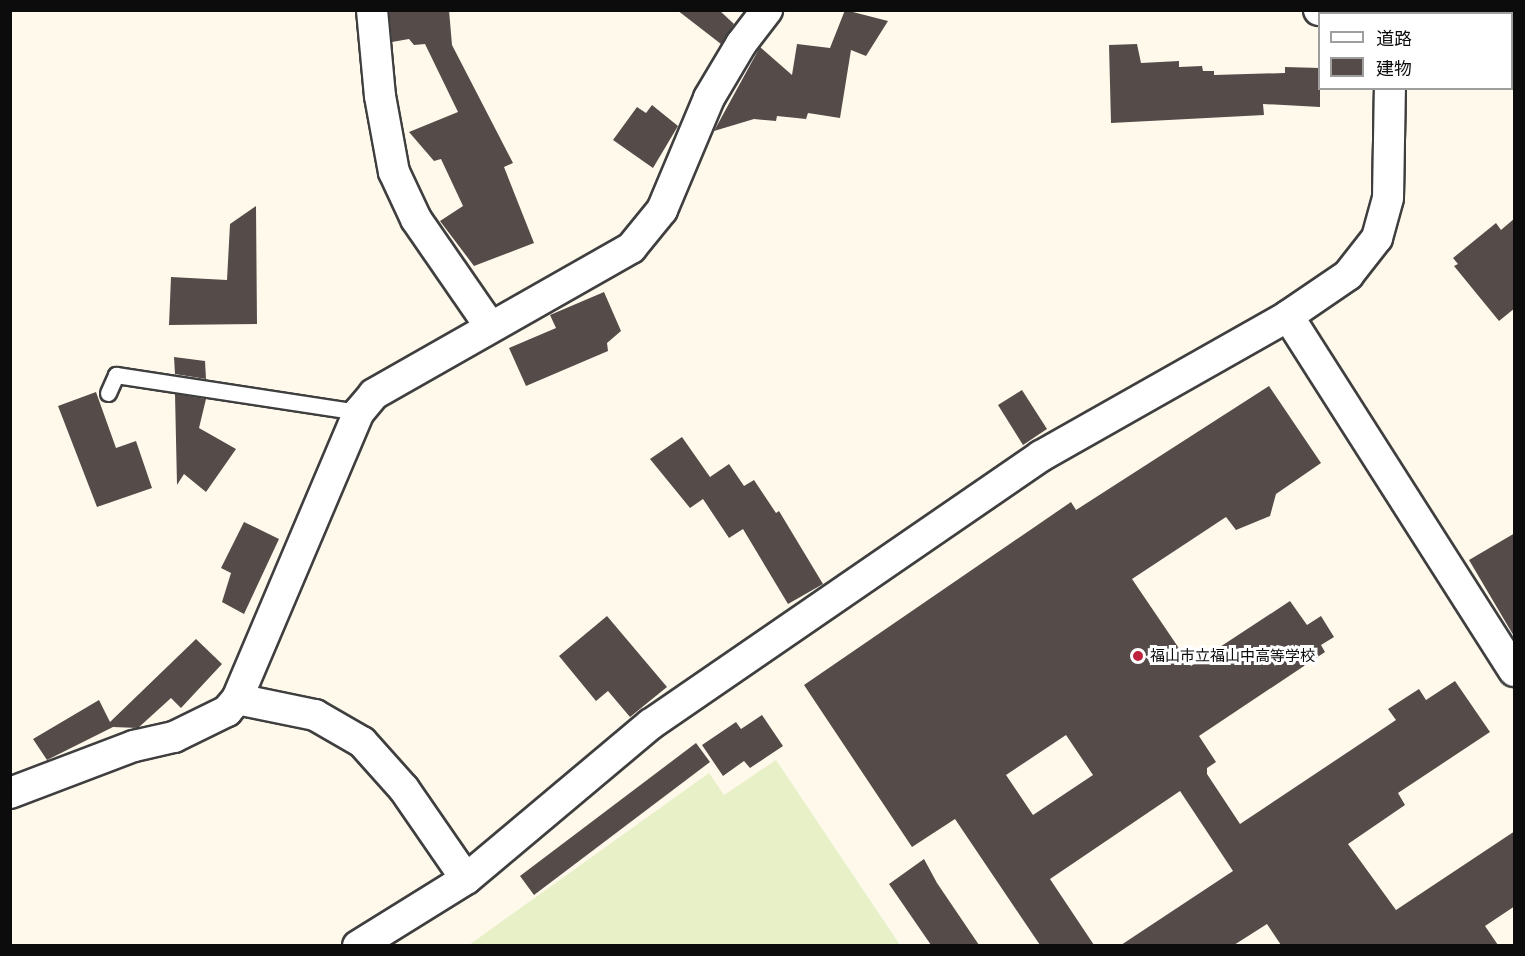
<!DOCTYPE html>
<meta charset="utf-8">
<style>
body{margin:0}
#map{position:relative;width:1525px;height:956px;overflow:hidden;background:#fff9ec;font-family:"Noto Serif","Noto Sans JP",serif}
div>[style]{position:absolute}
.pitch>*{inset:0;background:#e7f0c7}
.building>*{inset:0;background:#554c49}
.roads{filter:drop-shadow(2px 0 #3f3f3f) drop-shadow(-2px 0 #3f3f3f) drop-shadow(0 2px #3f3f3f) drop-shadow(0 -2px #3f3f3f)}
.service>*{height:15px;margin:-7.5px;padding:0 7.5px;transform-origin:7.5px;border-radius:7.5px;background:#fff}
.minor>*{height:30px;margin:-15px;padding:0 15px;transform-origin:15px;border-radius:15px;background:#fff}
.dots>*{width:16px;height:16px;translate:-50% -50%;box-sizing:border-box;border:3px solid #fff;border-radius:50%}
span{translate:-50% -50%;white-space:nowrap;text-align:center;line-height:1.15;-webkit-text-stroke:6px #fff;paint-order:stroke}
.poi-label{font-size:15px;color:#0c0c0c}
.left{translate:0 -50%;text-align:left}
.frame{position:absolute;inset:0;border:12px solid #0c0c0c;pointer-events:none}
.legend{position:absolute;left:1318px;top:12px;width:195px;height:78px;box-sizing:border-box;background:#fff;border:2px solid #9e9e9e;margin:0;padding:8px 10px;list-style:none;font-size:18px;color:#0c0c0c}
.legend li{display:flex;align-items:center;gap:12px;height:30px}
.legend b{width:30px;border:2px solid #9e9e9e}
</style>
<div id="map">
<div class="pitch">
<div style="clip-path:polygon(776px 760px,900px 945px,469px 945px,709px 773px,724px 795px)"></div>
</div>
<div class="building">
<div style="clip-path:polygon(389px 10px,449px 10px,452px 45px,513px 163px,504px 167px,534px 243px,474px 266px,440px 221px,463px 206px,441px 159px,434px 161px,409px 132px,458px 112px,425px 44px,414px 45px,409px 39px,392px 42px)"></div>
<div style="clip-path:polygon(677px 10px,719px 10px,734px 24px,721px 44px)"></div>
<div style="clip-path:polygon(845px 10px,888px 21px,866px 56px,851px 50px,840px 118px,808px 113px,806px 119px,777px 116px,776px 121px,754px 119px,714px 131px,760px 47px,792px 75px,797px 44px,830px 48px)"></div>
<div style="clip-path:polygon(1137px 44px,1141px 63px,1179px 61px,1179px 67px,1202px 66px,1203px 71px,1214px 71px,1214px 75px,1285px 73px,1285px 67px,1320px 68px,1320px 107px,1263px 104px,1264px 115px,1111px 123px,1109px 45px)"></div>
<div style="clip-path:polygon(652px 105px,678px 126px,653px 168px,613px 140px,637px 107px,646px 113px)"></div>
<div style="clip-path:polygon(256px 206px,257px 324px,169px 325px,171px 277px,227px 280px,230px 224px)"></div>
<div style="clip-path:polygon(1515px 218px,1515px 308px,1499px 321px,1454px 266px,1458px 264px,1453px 258px,1496px 223px,1501px 230px)"></div>
<div style="clip-path:polygon(604px 292px,621px 331px,607px 343px,608px 351px,526px 386px,509px 348px,556px 328px,550px 315px)"></div>
<div style="clip-path:polygon(174px 357px,205px 361px,206px 379px,175px 374px)"></div>
<div style="clip-path:polygon(evenodd,1269px 386px,1321px 463px,1276px 494px,1270px 516px,1236px 530px,1226px 517px,1132px 579px,1191px 666px,1290px 601px,1307px 625px,1321px 616px,1334px 637px,1321px 645px,1325px 652px,1199px 736px,1216px 762px,1207px 768px,1207px 774px,1240px 824px,1396px 720px,1388px 709px,1419px 689px,1426px 700px,1455px 681px,1490px 732px,1398px 793px,1405px 805px,1348px 844px,1396px 910px,1515px 831px,1515px 906px,1485px 926px,1498px 945px,1281px 945px,1267px 924px,1234px 945px,1121px 945px,1233px 871px,1180px 791px,1050px 879px,1094px 945px,1040px 945px,955px 819px,912px 847px,804px 685px,1071px 502px,1076px 510px,1269px 386px,1066px 735px,1093px 775px,1033px 815px,1006px 775px,1066px 735px)"></div>
<div style="clip-path:polygon(1022px 390px,1047px 429px,1023px 445px,998px 405px)"></div>
<div style="clip-path:polygon(96px 392px,116px 448px,136px 441px,152px 488px,97px 507px,58px 406px)"></div>
<div style="clip-path:polygon(175px 394px,206px 399px,199px 428px,236px 449px,206px 492px,184px 474px,177px 485px)"></div>
<div style="clip-path:polygon(682px 437px,710px 477px,729px 464px,744px 486px,754px 480px,776px 513px,779px 511px,823px 584px,788px 604px,743px 529px,729px 538px,703px 499px,690px 508px,650px 459px)"></div>
<div style="clip-path:polygon(244px 522px,279px 539px,244px 614px,222px 602px,231px 573px,221px 568px)"></div>
<div style="clip-path:polygon(1515px 533px,1515px 638px,1469px 560px)"></div>
<div style="clip-path:polygon(607px 616px,667px 687px,630px 717px,608px 691px,596px 701px,559px 656px)"></div>
<div style="clip-path:polygon(196px 639px,222px 664px,181px 708px,171px 698px,138px 728px,113px 727px,47px 760px,33px 739px,99px 700px,110px 722px)"></div>
<div style="clip-path:polygon(762px 715px,783px 746px,750px 768px,744px 761px,723px 776px,702px 745px,736px 722px,741px 729px)"></div>
<div style="clip-path:polygon(696px 743px,710px 762px,534px 895px,520px 876px)"></div>
<div style="clip-path:polygon(924px 859px,937px 883px,979px 945px,931px 945px,889px 884px)"></div>
</div>
<div class="roads">
<div class="service">
<div style="left:108px;top:393px;width:20px;rotate:-66deg"></div>
<div style="left:116px;top:375px;width:246px;rotate:8.7deg"></div>
</div>
<div class="minor">
<div style="left:372px;top:10px;width:86px;rotate:84.7deg"></div>
<div style="left:380px;top:96px;width:77px;rotate:79.6deg"></div>
<div style="left:394px;top:172px;width:52px;rotate:64.9deg"></div>
<div style="left:416px;top:219px;width:129px;rotate:55.4deg"></div>
<div style="left:1319px;top:10px;width:40px;rotate:5.7deg"></div>
<div style="left:1399px;top:14px;width:11px;rotate:-22deg"></div>
<div style="left:1288px;top:316px;width:421px;rotate:57.5deg"></div>
<div style="left:237px;top:699px;width:80px;rotate:11.6deg"></div>
<div style="left:315px;top:715px;width:54px;rotate:29.9deg"></div>
<div style="left:362px;top:742px;width:63px;rotate:48.2deg"></div>
<div style="left:404px;top:789px;width:109px;rotate:55.4deg"></div>
<div style="left:10px;top:793px;width:133px;rotate:-20.8deg"></div>
<div style="left:134px;top:746px;width:41px;rotate:-12.7deg"></div>
<div style="left:174px;top:737px;width:59px;rotate:-26.1deg"></div>
<div style="left:227px;top:711px;width:16px;rotate:-50deg"></div>
<div style="left:237px;top:699px;width:312px;rotate:-67deg"></div>
<div style="left:359px;top:412px;width:23px;rotate:-50deg"></div>
<div style="left:374px;top:394px;width:296px;rotate:-29.6deg"></div>
<div style="left:631px;top:248px;width:49px;rotate:-50.8deg"></div>
<div style="left:662px;top:210px;width:121px;rotate:-67.2deg"></div>
<div style="left:709px;top:98px;width:63px;rotate:-59.3deg"></div>
<div style="left:741px;top:44px;width:43px;rotate:-52.6deg"></div>
<div style="left:358px;top:946px;width:127px;rotate:-31.8deg"></div>
<div style="left:466px;top:879px;width:241px;rotate:-40deg"></div>
<div style="left:651px;top:724px;width:473px;rotate:-34.5deg"></div>
<div style="left:1041px;top:456px;width:284px;rotate:-29.5deg"></div>
<div style="left:1288px;top:316px;width:73px;rotate:-34.3deg"></div>
<div style="left:1348px;top:275px;width:47px;rotate:-51.9deg"></div>
<div style="left:1377px;top:238px;width:41px;rotate:-74.6deg"></div>
<div style="left:1388px;top:198px;width:110px;rotate:-89deg"></div>
</div>
</div>
<div class="dots">
<div style="left:1138px;top:656px;background:#bd243c"></div>
</div>
<div class="poi-label">
<span class="left" style="left:1150px;top:656px">福山市立福山中高等学校</span>
</div>
<div class="frame"></div>
<ul class="legend">
<li><b style="height:8px;background:#fff"></b>道路</li>
<li><b style="height:16px;background:#554c49"></b>建物</li>
</ul>
</div>
